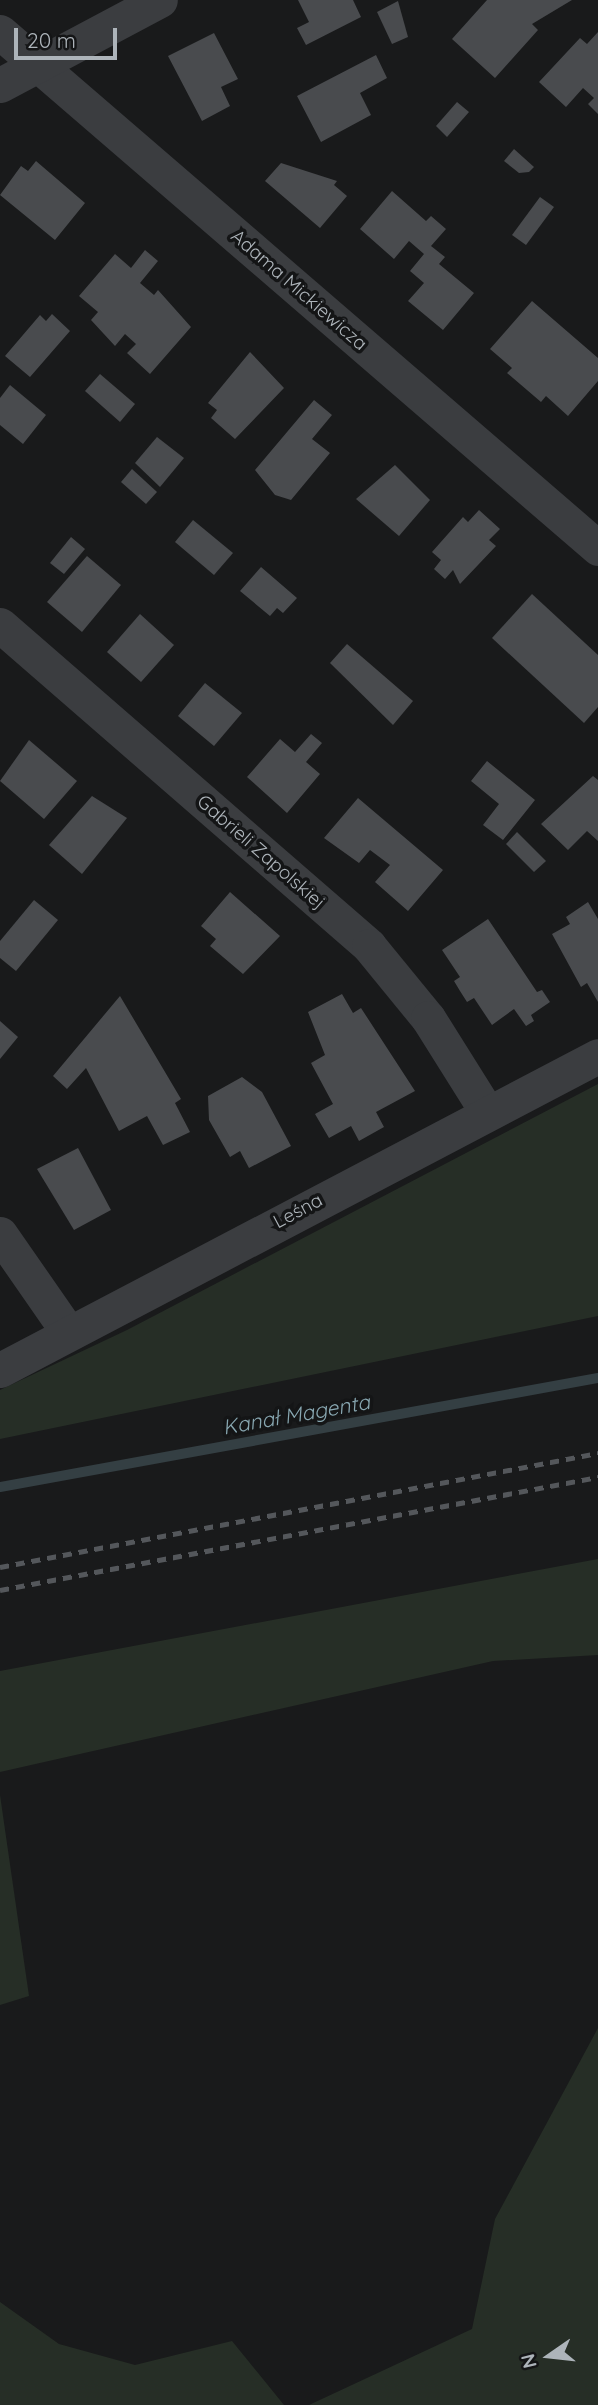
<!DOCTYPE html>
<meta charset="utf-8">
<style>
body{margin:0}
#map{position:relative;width:598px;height:2405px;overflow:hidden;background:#191a1b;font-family:Quicksand,sans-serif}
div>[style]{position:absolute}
.green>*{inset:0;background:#262e26}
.stream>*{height:10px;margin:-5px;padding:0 5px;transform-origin:5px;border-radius:5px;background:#343f43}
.building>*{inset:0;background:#494b4e}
.street>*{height:35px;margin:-17.5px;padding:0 17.5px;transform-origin:17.5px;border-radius:17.5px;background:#3b3d40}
.rail>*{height:5px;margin-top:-2.5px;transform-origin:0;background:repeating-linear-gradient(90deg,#54575b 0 9px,transparent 0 16px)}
span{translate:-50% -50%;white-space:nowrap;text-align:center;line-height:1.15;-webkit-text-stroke:7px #141516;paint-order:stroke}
.street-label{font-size:19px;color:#adb4ba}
.water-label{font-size:21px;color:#88a7b1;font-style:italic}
.north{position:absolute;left:514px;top:2321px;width:70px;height:70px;-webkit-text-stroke:5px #141516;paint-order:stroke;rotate:256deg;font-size:19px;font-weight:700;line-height:28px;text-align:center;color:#adb4ba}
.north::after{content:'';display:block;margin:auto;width:24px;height:32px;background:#adb4ba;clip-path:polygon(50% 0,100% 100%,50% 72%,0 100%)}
.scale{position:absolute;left:14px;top:28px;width:103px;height:32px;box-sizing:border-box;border:4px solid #adb4ba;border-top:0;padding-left:9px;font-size:21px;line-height:24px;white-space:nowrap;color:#adb4ba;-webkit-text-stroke:5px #141516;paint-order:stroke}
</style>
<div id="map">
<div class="green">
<div style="clip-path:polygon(598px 1084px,598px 1316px,0 1439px,0 1390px,127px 1330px)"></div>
<div style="clip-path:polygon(598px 1559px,598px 1655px,493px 1661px,0 1772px,0 1671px)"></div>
<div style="clip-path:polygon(0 1795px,29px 1996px,0 2005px)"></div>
<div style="clip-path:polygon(598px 2028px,598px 2405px,309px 2405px,472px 2329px,495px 2219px)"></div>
<div style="clip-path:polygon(0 2302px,59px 2344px,135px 2365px,232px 2341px,284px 2405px,0 2405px)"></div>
</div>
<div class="stream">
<div style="left:0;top:1487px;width:608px;rotate:-10.33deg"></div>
</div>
<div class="building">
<div style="clip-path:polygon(298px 0,353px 0,361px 17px,306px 45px,297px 28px,309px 22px)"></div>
<div style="clip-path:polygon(487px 0,572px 0,532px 24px,538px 30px,495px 78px,452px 39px)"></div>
<div style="clip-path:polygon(398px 1px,408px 37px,392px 44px,377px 12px)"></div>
<div style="clip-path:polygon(598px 32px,598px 114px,588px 104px,594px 98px,583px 88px,566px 107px,539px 82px,580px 38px,587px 44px)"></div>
<div style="clip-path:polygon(214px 33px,238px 79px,221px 87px,230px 106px,202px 121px,168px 56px)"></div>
<div style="clip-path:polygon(376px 55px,387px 78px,360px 93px,371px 115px,321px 142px,297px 96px)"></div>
<div style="clip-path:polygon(457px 102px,469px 112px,447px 137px,436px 126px)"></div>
<div style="clip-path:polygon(514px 149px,534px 167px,529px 172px,519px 173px,504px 161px)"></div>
<div style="clip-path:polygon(36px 161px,85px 203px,55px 240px,0 195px,21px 166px,28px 171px)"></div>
<div style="clip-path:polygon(281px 163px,337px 181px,334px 185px,347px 196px,320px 228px,265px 181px)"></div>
<div style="clip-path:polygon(392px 191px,426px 221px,431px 216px,446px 229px,431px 246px,445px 257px,439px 264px,474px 293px,443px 330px,408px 301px,424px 283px,410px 271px,424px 254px,409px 241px,394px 259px,360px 229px)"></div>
<div style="clip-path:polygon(540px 197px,554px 207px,526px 245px,512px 235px)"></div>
<div style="clip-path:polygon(145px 250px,158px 261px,140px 283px,154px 295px,158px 290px,191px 327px,150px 374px,127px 353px,136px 344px,125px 334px,115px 346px,91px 320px,98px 312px,79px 296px,115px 254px,131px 268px)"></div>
<div style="clip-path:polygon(532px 301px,598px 358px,598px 381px,568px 416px,546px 396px,541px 402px,507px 373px,512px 368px,490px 349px)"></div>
<div style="clip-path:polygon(52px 314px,70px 331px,30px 377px,5px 356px,40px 315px,46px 321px)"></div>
<div style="clip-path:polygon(250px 352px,284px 388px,235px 439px,211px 418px,217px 410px,208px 403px)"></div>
<div style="clip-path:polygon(100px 374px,135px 404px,120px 422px,85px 391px)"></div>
<div style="clip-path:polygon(10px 385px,46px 415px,23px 444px,0 425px,0 398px)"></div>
<div style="clip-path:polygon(314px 400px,332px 415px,312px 439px,330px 453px,291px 500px,275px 495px,255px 470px)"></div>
<div style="clip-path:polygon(157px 437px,184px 458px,160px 487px,135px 463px)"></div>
<div style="clip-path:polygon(395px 465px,430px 500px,399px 536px,356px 499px)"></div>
<div style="clip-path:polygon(132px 469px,157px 492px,146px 504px,121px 482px)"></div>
<div style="clip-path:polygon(479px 510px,500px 529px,489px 540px,496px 546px,460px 584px,453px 570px,445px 579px,434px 569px,441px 560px,432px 552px,463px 517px,468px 522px)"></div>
<div style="clip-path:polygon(193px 520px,233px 553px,214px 575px,175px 542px)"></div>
<div style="clip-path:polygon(71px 537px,85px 549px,64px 574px,50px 563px)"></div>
<div style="clip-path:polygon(87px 556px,121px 585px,82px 632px,47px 602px)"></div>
<div style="clip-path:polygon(261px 567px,297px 598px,283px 613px,277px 608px,270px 616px,240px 591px)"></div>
<div style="clip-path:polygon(532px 594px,598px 655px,598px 707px,584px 723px,492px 638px)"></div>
<div style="clip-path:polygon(140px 614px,174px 645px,141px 682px,107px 652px)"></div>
<div style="clip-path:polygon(347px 644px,413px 701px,393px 725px,330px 663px)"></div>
<div style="clip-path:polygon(205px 683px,242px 713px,214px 746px,178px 716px)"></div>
<div style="clip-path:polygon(311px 734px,322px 743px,306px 762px,320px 774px,287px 813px,247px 777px,280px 739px,295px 752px)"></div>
<div style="clip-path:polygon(29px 740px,77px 781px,44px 819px,0 781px)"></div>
<div style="clip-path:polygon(487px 761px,535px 800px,503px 840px,483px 825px,499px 804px,471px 781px)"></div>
<div style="clip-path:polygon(593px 776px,598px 780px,598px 841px,587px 831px,568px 850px,541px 824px)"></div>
<div style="clip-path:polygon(92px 796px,127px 818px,82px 874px,49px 845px)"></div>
<div style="clip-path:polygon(358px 798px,443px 870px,408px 911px,375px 882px,390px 865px,370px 850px,359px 863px,324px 838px)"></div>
<div style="clip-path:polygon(517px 832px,546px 861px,534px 872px,506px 844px)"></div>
<div style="clip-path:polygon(230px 892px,280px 936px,243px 974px,210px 946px,216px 939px,201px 926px)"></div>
<div style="clip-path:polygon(34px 900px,58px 920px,16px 971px,0 958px,0 941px)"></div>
<div style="clip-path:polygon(588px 902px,598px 919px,598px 1002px,587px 983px,581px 987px,552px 934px,570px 924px,566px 917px)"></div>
<div style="clip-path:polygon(488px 919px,537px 992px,542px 990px,550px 1002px,531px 1015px,534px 1021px,526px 1026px,514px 1009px,492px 1025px,474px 998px,467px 1002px,460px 991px,454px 981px,460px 977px,442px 950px)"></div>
<div style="clip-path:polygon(342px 994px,353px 1013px,361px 1008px,415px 1091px,376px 1112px,384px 1127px,359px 1141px,351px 1126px,329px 1138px,315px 1114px,333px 1104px,311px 1063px,325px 1055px,308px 1012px)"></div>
<div style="clip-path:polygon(120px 996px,181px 1099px,175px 1103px,190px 1132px,163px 1145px,147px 1116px,119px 1131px,86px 1068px,67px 1089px,53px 1076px)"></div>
<div style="clip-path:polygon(0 1021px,18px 1037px,0 1059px)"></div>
<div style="clip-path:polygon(242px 1077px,262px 1092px,291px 1146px,249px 1168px,240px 1151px,230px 1157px,209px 1120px,208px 1096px)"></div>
<div style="clip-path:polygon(78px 1148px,111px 1210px,74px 1230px,37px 1169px)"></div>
</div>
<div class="street">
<div style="left:0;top:32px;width:790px;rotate:40.79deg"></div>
<div style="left:0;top:85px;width:181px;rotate:-28deg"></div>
<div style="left:0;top:625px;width:489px;rotate:41deg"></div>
<div style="left:369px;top:946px;width:93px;rotate:50.7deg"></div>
<div style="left:428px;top:1018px;width:111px;rotate:57.9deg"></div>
<div style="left:0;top:1234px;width:119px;rotate:55.2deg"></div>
<div style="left:0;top:1370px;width:675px;rotate:-27.7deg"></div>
</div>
<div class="rail">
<div style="left:0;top:1567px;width:609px;rotate:-10.79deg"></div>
<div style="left:0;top:1590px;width:609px;rotate:-10.7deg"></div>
</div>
<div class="street-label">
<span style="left:299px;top:290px;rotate:41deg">Adama Mickiewicza</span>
<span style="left:261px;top:852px;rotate:41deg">Gabrieli Zapolskiej</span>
<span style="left:298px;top:1211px;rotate:-28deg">Leśna</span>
</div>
<div class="water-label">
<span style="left:296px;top:1414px;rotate:-10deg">Kanał Magenta</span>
</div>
<div class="north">N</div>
<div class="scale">20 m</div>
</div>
